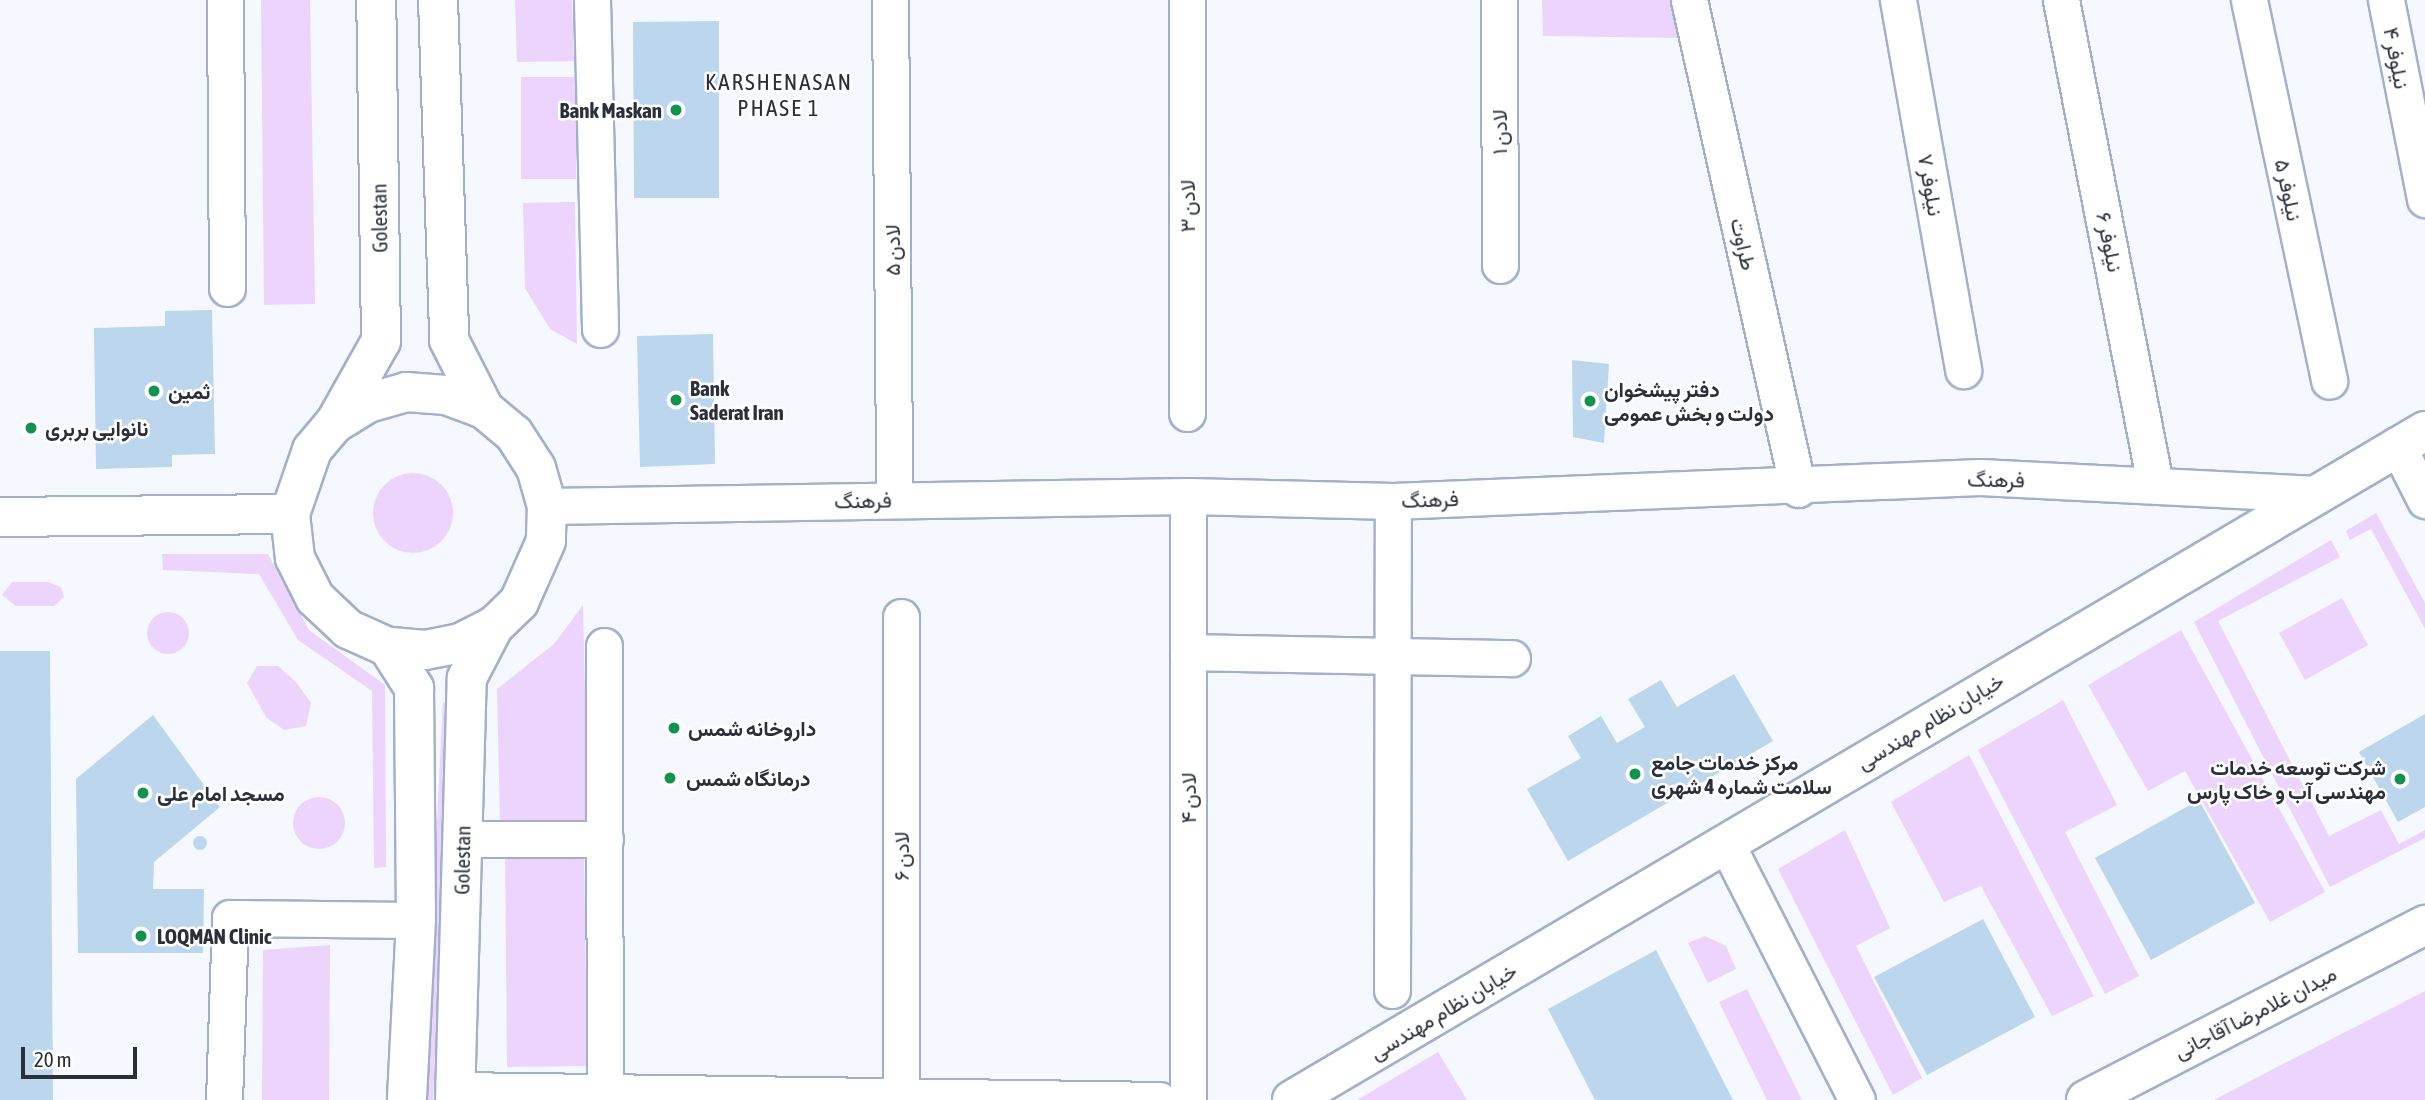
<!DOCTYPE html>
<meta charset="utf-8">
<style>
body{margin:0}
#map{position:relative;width:2425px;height:1100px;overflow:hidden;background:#f5f8fe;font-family:"Asap Condensed",Vazirmatn,sans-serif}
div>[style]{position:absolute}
.green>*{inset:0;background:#ecd4fc}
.round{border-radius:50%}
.building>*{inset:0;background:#bbd6ed}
.roads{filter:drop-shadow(2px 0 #a3b0cc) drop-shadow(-2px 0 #a3b0cc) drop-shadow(0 2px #a3b0cc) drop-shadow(0 -2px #a3b0cc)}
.street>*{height:35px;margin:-17.5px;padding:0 17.5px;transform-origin:17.5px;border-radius:17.5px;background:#fff}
.secondary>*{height:38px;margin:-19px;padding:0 19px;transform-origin:19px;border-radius:19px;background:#fff}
.dots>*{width:19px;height:19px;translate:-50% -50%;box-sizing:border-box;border:4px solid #fff;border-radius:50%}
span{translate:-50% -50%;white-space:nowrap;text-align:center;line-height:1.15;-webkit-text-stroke:5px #fff;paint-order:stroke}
.street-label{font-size:21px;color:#2a2f3a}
.poi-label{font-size:21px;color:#2a2f3a;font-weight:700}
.right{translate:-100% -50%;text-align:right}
.left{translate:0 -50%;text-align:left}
.neighbourhood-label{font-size:23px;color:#2a2f3a;letter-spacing:2px}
.scale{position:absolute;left:21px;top:1047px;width:116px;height:32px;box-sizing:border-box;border:4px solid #2a2f3a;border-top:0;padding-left:9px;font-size:21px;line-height:24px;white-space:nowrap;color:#2a2f3a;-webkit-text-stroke:5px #fff;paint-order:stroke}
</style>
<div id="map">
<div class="green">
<div style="clip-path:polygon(261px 0,310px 0,315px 304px,264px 305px)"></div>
<div style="clip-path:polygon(515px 0,572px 0,574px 61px,517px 62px)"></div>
<div style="clip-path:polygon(1542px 0,1672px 0,1681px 38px,1543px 36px)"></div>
<div style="clip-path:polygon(521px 77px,576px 77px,576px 179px,521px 179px)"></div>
<div style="clip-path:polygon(575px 202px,577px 344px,550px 329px,525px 288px,523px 203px)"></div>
<div class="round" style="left:373px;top:473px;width:80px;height:80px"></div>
<div style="clip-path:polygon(2376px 513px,2425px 603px,2425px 629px,2371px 529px,2350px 540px,2346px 531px)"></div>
<div style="clip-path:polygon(2331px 540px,2340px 557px,2218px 621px,2329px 836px,2381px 810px,2399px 844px,2425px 830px,2425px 838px,2330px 887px,2194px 622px)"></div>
<div style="clip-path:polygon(162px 554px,268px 554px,309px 630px,385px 685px,386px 867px,374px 868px,372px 691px,298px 640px,259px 574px,163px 570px)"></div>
<div style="clip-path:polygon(12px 582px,48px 582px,61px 587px,64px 597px,54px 606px,16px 606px,2px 595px)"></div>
<div style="clip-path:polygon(2342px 598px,2368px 645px,2305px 680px,2279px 633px)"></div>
<div style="clip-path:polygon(583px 605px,588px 820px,500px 822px,497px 689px,554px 644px)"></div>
<div class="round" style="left:147px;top:612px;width:42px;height:42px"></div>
<div style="clip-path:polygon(2181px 630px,2325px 892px,2270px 922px,2185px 771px,2148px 791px,2088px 685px)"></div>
<div style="clip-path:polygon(257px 666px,278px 666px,296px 682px,311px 703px,306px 726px,284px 730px,266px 717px,247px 683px)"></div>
<div style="clip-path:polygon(2063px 700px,2117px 805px,2065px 832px,2139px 976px,2105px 994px,1978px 750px)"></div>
<div style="clip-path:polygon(443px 702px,451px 703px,433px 1100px,423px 1100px)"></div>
<div style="clip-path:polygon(1969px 755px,2094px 996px,2052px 1016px,1981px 886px,1944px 902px,1891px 802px)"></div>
<div class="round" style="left:293px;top:797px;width:52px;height:52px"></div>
<div style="clip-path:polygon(1845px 830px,1890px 928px,1856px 946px,1922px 1078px,1893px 1095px,1778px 869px)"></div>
<div style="clip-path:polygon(584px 848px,587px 1066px,507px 1067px,505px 850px)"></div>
<div style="clip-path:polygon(1705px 936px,1726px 946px,1736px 969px,1708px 983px,1688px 943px)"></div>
<div style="clip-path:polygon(330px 945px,329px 1100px,262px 1100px,263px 950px)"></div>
<div style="clip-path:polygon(1747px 989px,1802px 1100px,1767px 1100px,1719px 1002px)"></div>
<div style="clip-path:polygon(2425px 991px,2425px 1100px,2214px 1100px,2277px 1067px)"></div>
<div style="clip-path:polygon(1438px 1052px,1467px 1100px,1357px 1100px)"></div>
</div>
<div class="building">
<div style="clip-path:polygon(719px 21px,719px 198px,634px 198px,633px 22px)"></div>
<div style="clip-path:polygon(212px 310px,215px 454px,172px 455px,172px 467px,96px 469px,94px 328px,165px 326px,165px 311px)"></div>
<div style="clip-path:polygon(713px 334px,715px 464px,640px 467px,637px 336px)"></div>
<div style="clip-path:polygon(1572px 360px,1609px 364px,1604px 443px,1573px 437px)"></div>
<div style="clip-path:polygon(0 651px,50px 651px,53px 1100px,0 1100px)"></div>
<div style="clip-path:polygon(1734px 674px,1773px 741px,1568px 861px,1527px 789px,1581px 758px,1568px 736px,1601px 716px,1617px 743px,1645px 727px,1628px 699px,1661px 680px,1677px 707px)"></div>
<div style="clip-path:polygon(2425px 714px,2425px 807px,2398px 822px,2359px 752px)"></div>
<div style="clip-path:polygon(153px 715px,220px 807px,154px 862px,153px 889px,204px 889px,203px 953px,78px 953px,76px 779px)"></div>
<div style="clip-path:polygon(2199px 800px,2255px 903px,2151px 960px,2095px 858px)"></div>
<div class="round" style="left:193px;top:836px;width:14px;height:14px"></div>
<div style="clip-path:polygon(1983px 919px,2035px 1017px,1927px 1075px,1874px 977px)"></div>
<div style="clip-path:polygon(1656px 950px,1733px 1100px,1595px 1100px,1548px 1009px)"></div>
</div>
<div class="roads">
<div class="street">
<div style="left:225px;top:0;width:288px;rotate:89.6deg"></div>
<div style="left:592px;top:0;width:329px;rotate:88.6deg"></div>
<div style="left:890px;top:0;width:499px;rotate:89.5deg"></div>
<div style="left:1499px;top:0;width:265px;rotate:89.8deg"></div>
<div style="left:1689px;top:0;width:501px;rotate:77.43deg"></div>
<div style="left:1898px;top:0;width:376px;rotate:80deg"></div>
<div style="left:2061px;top:0;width:494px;rotate:79deg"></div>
<div style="left:2249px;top:0;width:389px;rotate:78.1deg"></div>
<div style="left:2386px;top:0;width:203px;rotate:78.9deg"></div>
<div style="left:1187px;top:413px;width:413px;rotate:-90deg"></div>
<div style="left:2397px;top:445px;width:62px;rotate:63deg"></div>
<div style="left:1188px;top:496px;width:604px;rotate:90deg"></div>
<div style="left:547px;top:506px;width:641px;rotate:-0.89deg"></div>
<div style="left:1188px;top:496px;width:205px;rotate:1.4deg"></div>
<div style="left:1393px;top:501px;width:587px;rotate:-2.34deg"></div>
<div style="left:1980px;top:477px;width:332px;rotate:2.9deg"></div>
<div style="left:604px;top:646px;width:446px;rotate:89.9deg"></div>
<div style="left:1188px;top:652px;width:324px;rotate:1.1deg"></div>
<div style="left:463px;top:839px;width:142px"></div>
<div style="left:1726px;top:843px;width:288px;rotate:63deg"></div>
<div style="left:1392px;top:990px;width:489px;rotate:-89.9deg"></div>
<div style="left:456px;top:1090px;width:703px;rotate:0.81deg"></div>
<div style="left:901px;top:1096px;width:479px;rotate:-90deg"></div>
<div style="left:224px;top:1100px;width:182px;rotate:-88.1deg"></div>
<div style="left:230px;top:918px;width:186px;rotate:0.6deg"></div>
</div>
<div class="secondary">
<div style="left:438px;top:0;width:340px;rotate:88.1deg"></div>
<div style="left:449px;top:340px;width:77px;rotate:63.1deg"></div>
<div style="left:484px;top:409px;width:39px;rotate:40deg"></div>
<div style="left:514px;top:434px;width:40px;rotate:57.1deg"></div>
<div style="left:536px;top:468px;width:40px;rotate:74deg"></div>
<div style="left:547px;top:506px;width:35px;rotate:92deg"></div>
<div style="left:546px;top:541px;width:67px;rotate:113.9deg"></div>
<div style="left:519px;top:602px;width:35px;rotate:136deg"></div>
<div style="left:494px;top:626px;width:37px;rotate:153deg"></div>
<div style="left:461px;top:643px;width:37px;rotate:169deg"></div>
<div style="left:425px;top:650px;width:37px;rotate:-175deg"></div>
<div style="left:388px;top:647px;width:44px;rotate:-155.8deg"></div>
<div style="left:348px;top:629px;width:45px;rotate:-136.8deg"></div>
<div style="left:315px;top:598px;width:45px;rotate:-116.6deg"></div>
<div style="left:295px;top:558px;width:44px;rotate:-96.5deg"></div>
<div style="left:290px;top:514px;width:68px;rotate:-71deg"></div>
<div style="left:312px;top:450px;width:34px;rotate:-50deg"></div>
<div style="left:334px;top:424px;width:40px;rotate:-32deg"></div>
<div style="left:368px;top:403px;width:40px;rotate:-16deg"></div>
<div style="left:406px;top:392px;width:40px;rotate:4.3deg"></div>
<div style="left:446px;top:395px;width:40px;rotate:20.2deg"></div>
<div style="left:335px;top:423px;width:94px;rotate:-60.7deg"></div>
<div style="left:381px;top:341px;width:341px;rotate:-90.8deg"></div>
<div style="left:0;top:517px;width:290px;rotate:-0.6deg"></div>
<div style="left:388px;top:647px;width:49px;rotate:57.6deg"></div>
<div style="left:414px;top:688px;width:232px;rotate:89.5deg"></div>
<div style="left:416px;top:920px;width:180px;rotate:92.9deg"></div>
<div style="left:455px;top:1100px;width:422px;rotate:-88.4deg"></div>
<div style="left:467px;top:678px;width:59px;rotate:-62.6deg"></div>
<div style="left:1292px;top:1100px;width:1316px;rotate:-30.56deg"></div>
<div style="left:2086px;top:1100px;width:382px;rotate:-27.3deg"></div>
</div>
</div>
<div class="dots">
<div style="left:676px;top:110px;background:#12924f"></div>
<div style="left:154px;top:391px;background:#12924f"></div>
<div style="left:676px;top:400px;background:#12924f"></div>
<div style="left:1590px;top:401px;background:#12924f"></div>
<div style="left:31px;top:428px;background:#12924f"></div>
<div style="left:674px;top:728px;background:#12924f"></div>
<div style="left:1635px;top:774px;background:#12924f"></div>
<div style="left:670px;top:778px;background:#12924f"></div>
<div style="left:2400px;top:779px;background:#12924f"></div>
<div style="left:143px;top:793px;background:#12924f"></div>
<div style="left:141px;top:936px;background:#12924f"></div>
</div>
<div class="street-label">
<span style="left:2397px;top:58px;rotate:79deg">نیلوفر ۴</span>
<span style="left:1499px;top:132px;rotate:-90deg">لادن ۱</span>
<span style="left:1931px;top:185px;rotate:80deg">نیلوفر ۷</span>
<span style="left:2289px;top:190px;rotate:78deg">نیلوفر ۵</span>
<span style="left:1187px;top:206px;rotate:-90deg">لادن ۳</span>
<span style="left:379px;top:218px;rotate:-91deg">Golestan</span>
<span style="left:2110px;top:242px;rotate:78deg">نیلوفر ۶</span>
<span style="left:1744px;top:244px;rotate:77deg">طراوت</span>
<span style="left:892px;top:250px;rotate:-90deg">لادن ۵</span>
<span style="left:1996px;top:479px;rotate:1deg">فرهنگ</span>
<span style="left:1430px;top:499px;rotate:-2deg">فرهنگ</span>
<span style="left:863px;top:500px;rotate:-1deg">فرهنگ</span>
<span style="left:1930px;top:721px;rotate:-31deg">خیابان نظام مهندسی</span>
<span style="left:1188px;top:798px;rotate:-90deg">لادن ۴</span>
<span style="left:901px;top:856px;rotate:-90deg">لادن ۶</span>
<span style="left:462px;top:860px;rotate:-89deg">Golestan</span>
<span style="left:1443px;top:1011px;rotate:-31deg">خیابان نظام مهندسی</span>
<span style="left:2255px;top:1012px;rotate:-27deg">میدان غلامرضا آقاجانی</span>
</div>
<div class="poi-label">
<span class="right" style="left:662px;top:110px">Bank Maskan</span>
<span class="left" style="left:690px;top:400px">Bank<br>Saderat Iran</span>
<span class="left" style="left:1604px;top:401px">دفتر پیشخوان<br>دولت و بخش عمومی</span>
<span class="left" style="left:168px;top:391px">ثمین</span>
<span class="left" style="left:45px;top:428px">نانوایی بربری</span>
<span class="left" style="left:688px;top:728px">داروخانه شمس</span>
<span class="left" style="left:1651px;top:774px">مرکز خدمات جامع<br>سلامت شماره 4 شهری</span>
<span class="right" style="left:2386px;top:779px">شرکت توسعه خدمات<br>مهندسی آب و خاک پارس</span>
<span class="left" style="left:686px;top:778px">درمانگاه شمس</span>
<span class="left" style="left:157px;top:793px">مسجد امام علی</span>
<span class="left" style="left:157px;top:936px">LOQMAN Clinic</span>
</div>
<div class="neighbourhood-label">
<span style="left:779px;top:95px">KARSHENASAN<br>PHASE 1</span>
</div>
<div class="scale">20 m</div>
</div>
